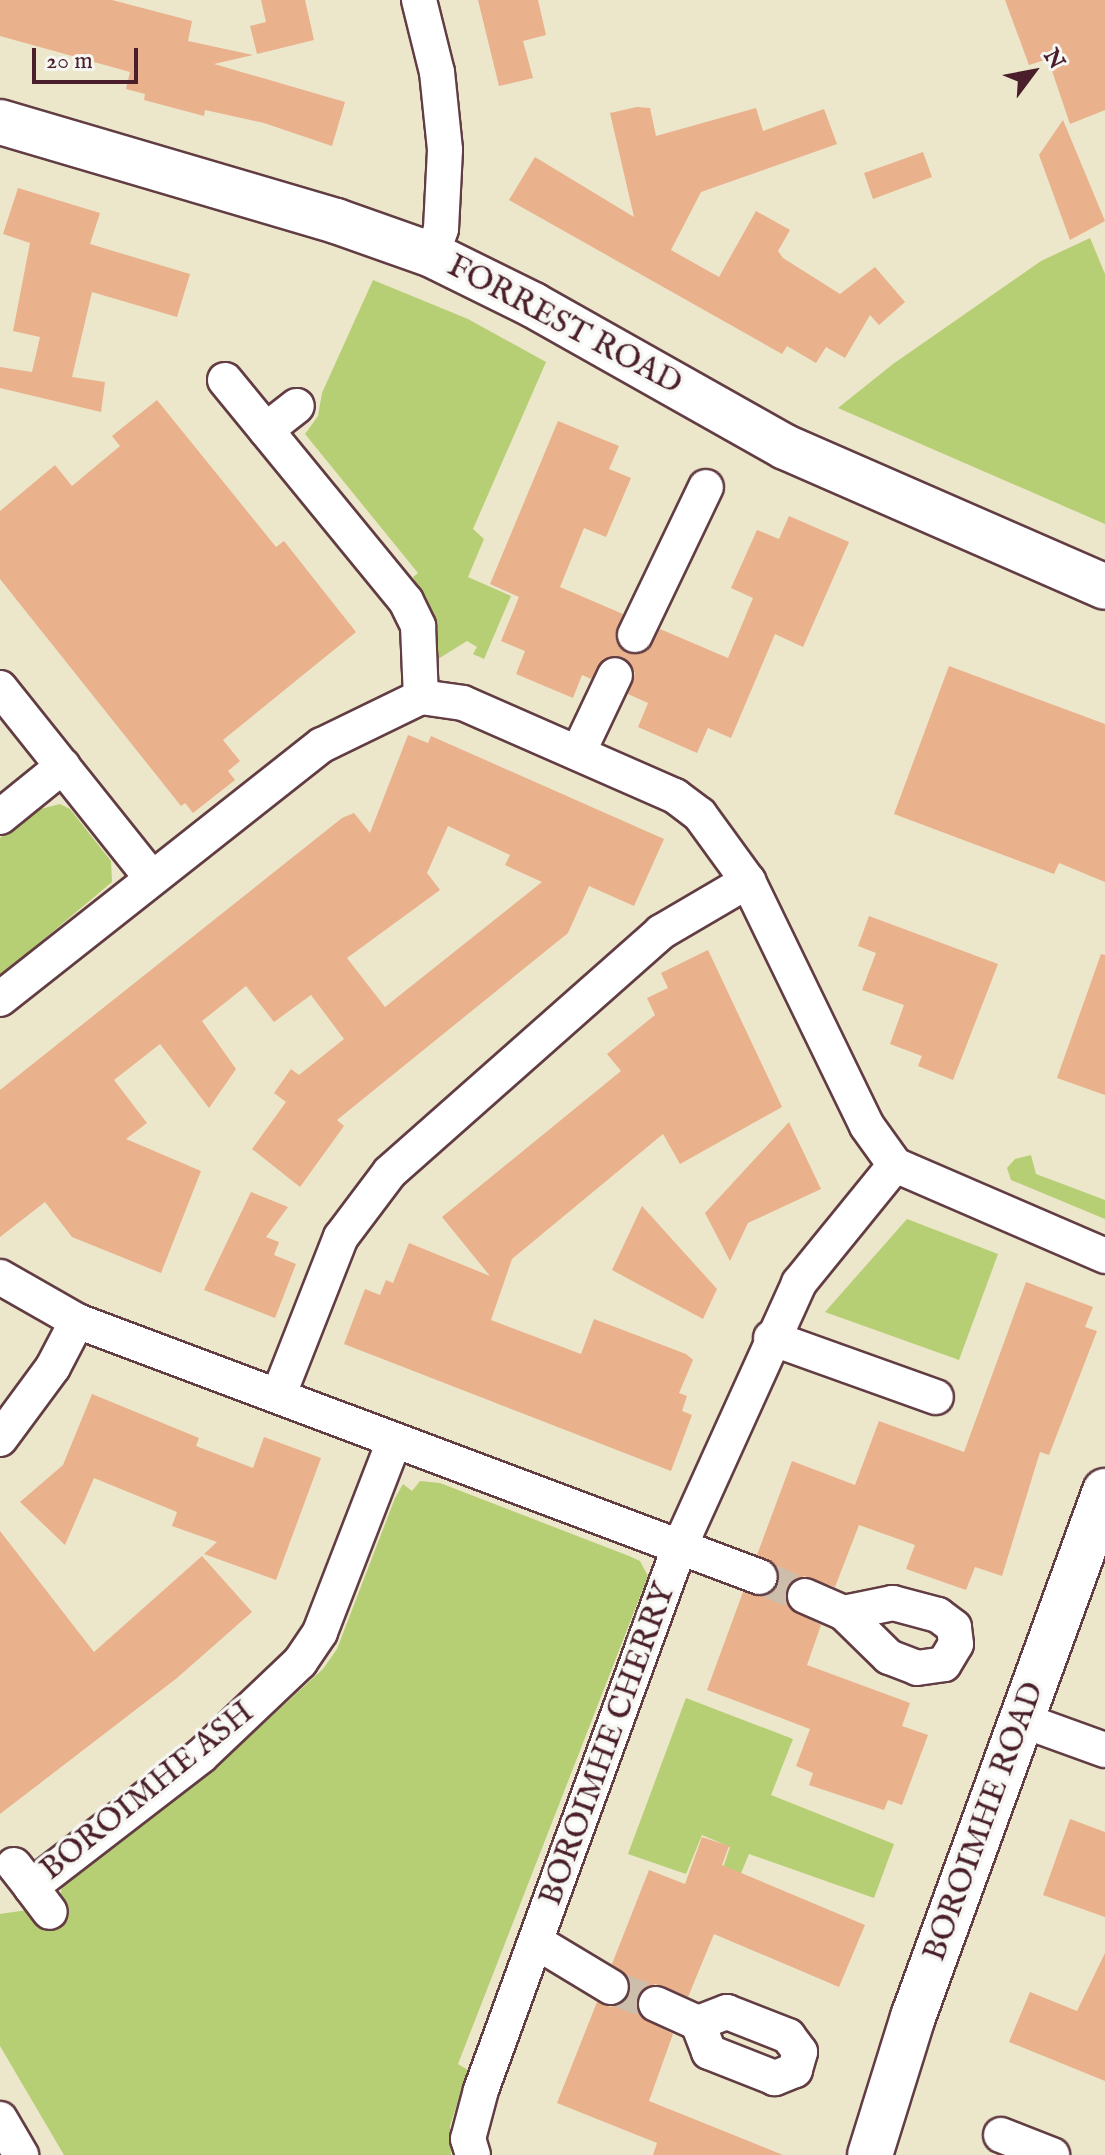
<!DOCTYPE html>
<style>
body{margin:0}
#map{position:relative;width:1105px;height:2155px;overflow:hidden;background:#ece6cb;font-family:"IM FELL English",serif}
div>[style]{position:absolute}
.green>*{inset:0;background:#b7cf74}
.building>*{inset:0;background:#eab18d}
.minor-tunnel>*{height:34px;margin-top:-17px;transform-origin:0;background:repeating-linear-gradient(90deg,#ccbeab 0 34px,transparent 0 51px)}
.roads{filter:drop-shadow(2px 0 #623d43) drop-shadow(-2px 0 #623d43) drop-shadow(0 2px #623d43) drop-shadow(0 -2px #623d43)}
.minor>*{height:34px;margin:-17px;padding:0 17px;transform-origin:17px;border-radius:17px;background:#fff}
.tertiary>*{height:44px;margin:-22px;padding:0 22px;transform-origin:22px;border-radius:22px;background:#fff}
span{translate:-50% -50%;white-space:nowrap;text-align:center;line-height:1.15;-webkit-text-stroke:7px #f6f6f2;paint-order:stroke}
.street-label{font-size:32px;color:#4a1f2b}
.north{position:absolute;left:993px;top:32px;width:80px;height:80px;-webkit-text-stroke:6px #f6f6f2;paint-order:stroke;rotate:58deg;font-size:22px;font-weight:700;line-height:32px;text-align:center;color:#4a1f2b}
.north::after{content:'';display:block;margin:auto;width:28px;height:36px;background:#4a1f2b;clip-path:polygon(50% 0,100% 100%,50% 72%,0 100%)}
.scale{position:absolute;left:32px;top:48px;width:106px;height:36px;box-sizing:border-box;border:4px solid #4a1f2b;border-top:0;padding-left:10px;font-size:24px;line-height:28px;white-space:nowrap;color:#4a1f2b;-webkit-text-stroke:6px #f6f6f2;paint-order:stroke}
</style>
<div id="map">
<div class="green">
<div style="clip-path:polygon(1090px 238px,1105px 274px,1105px 524px,838px 408px,893px 364px,1041px 261px)"></div>
<div style="clip-path:polygon(373px 280px,468px 319px,546px 362px,473px 529px,484px 539px,468px 577px,511px 596px,484px 659px,473px 654px,477px 647px,467px 641px,438px 659px,434px 620px,413px 577px,418px 573px,305px 434px,318px 416px,322px 393px)"></div>
<div style="clip-path:polygon(60px 804px,70px 809px,111px 861px,112px 882px,0 976px,0 838px,33px 811px)"></div>
<div style="clip-path:polygon(1031px 1155px,1036px 1174px,1105px 1200px,1105px 1219px,1011px 1180px,1007px 1168px,1015px 1159px)"></div>
<div style="clip-path:polygon(907px 1219px,998px 1254px,959px 1360px,825px 1312px)"></div>
<div style="clip-path:polygon(420px 1481px,440px 1483px,629px 1556px,640px 1561px,648px 1576px,458px 2064px,468px 2070px,450px 2126px,451px 2155px,64px 2155px,0 2046px,0 1914px,27px 1910px,40px 1927px,49px 1926px,68px 1909px,60px 1897px,62px 1887px,214px 1769px,323px 1669px,337px 1649px,395px 1498px,403px 1484px,412px 1491px)"></div>
<div style="clip-path:polygon(686px 1698px,793px 1739px,771px 1795px,894px 1844px,874px 1898px,749px 1854px,734px 1890px,718px 1883px,730px 1847px,702px 1835px,686px 1874px,628px 1854px)"></div>
</div>
<div class="building">
<div style="clip-path:polygon(0 0,112px 0,192px 21px,188px 41px,253px 55px,214px 64px,345px 102px,332px 146px,264px 123px,205px 110px,204px 116px,144px 100px,145px 94px,126px 89px,130px 72px,0 36px)"></div>
<div style="clip-path:polygon(261px 0,305px 0,314px 40px,257px 54px,250px 26px,266px 22px)"></div>
<div style="clip-path:polygon(478px 0,538px 0,546px 35px,523px 41px,533px 78px,499px 86px)"></div>
<div style="clip-path:polygon(1005px 0,1105px 0,1105px 110px,1070px 124px,1048px 59px,1029px 65px)"></div>
<div style="clip-path:polygon(637px 107px,650px 108px,656px 136px,756px 108px,763px 131px,824px 109px,837px 144px,701px 192px,671px 250px,719px 277px,756px 211px,790px 230px,778px 251px,783px 258px,840px 294px,875px 267px,905px 302px,879px 325px,870px 315px,845px 358px,826px 347px,816px 363px,787px 346px,782px 354px,509px 200px,535px 157px,634px 217px,610px 113px)"></div>
<div style="clip-path:polygon(1063px 120px,1105px 221px,1070px 240px,1039px 155px)"></div>
<div style="clip-path:polygon(923px 152px,932px 177px,873px 199px,864px 173px)"></div>
<div style="clip-path:polygon(18px 188px,100px 213px,90px 244px,190px 274px,177px 317px,92px 292px,72px 377px,105px 382px,101px 412px,0 388px,0 367px,32px 372px,40px 337px,13px 331px,30px 243px,3px 234px)"></div>
<div style="clip-path:polygon(157px 400px,276px 547px,284px 541px,356px 632px,223px 740px,240px 761px,228px 771px,235px 780px,193px 813px,185px 803px,181px 806px,0 579px,0 511px,55px 465px,72px 486px,120px 446px,112px 436px)"></div>
<div style="clip-path:polygon(558px 421px,619px 446px,609px 469px,631px 478px,606px 537px,584px 528px,560px 587px,623px 614px,615px 637px,627px 653px,647px 651px,660px 629px,728px 658px,753px 598px,731px 588px,757px 530px,779px 539px,789px 516px,849px 542px,803px 647px,775px 634px,731px 738px,708px 728px,697px 753px,638px 727px,648px 703px,628px 694px,635px 673px,623px 657px,603px 659px,591px 679px,582px 675px,573px 698px,516px 674px,525px 651px,501px 641px,519px 597px,490px 584px)"></div>
<div style="clip-path:polygon(949px 666px,1105px 724px,1105px 882px,1059px 863px,1054px 874px,894px 814px)"></div>
<div style="clip-path:polygon(evenodd,408px 735px,428px 743px,431px 736px,664px 839px,634px 906px,589px 886px,568px 933px,337px 1120px,344px 1126px,300px 1187px,252px 1149px,286px 1102px,274px 1093px,291px 1069px,299px 1075px,344px 1039px,311px 995px,274px 1022px,246px 986px,202px 1021px,236px 1069px,209px 1108px,160px 1044px,114px 1080px,147px 1123px,126px 1139px,201px 1171px,161px 1273px,72px 1237px,45px 1202px,0 1237px,0 1090px,342px 818px,354px 813px,370px 833px,408px 735px,448px 826px,510px 855px,505px 865px,542px 882px,385px 1007px,347px 958px,440px 890px,427px 873px,448px 826px)"></div>
<div style="clip-path:polygon(869px 916px,998px 964px,953px 1080px,918px 1066px,922px 1056px,890px 1044px,904px 1005px,862px 990px,876px 953px,858px 946px)"></div>
<div style="clip-path:polygon(708px 950px,782px 1107px,680px 1164px,663px 1134px,512px 1259px,491px 1320px,581px 1354px,594px 1319px,686px 1354px,693px 1360px,679px 1393px,687px 1396px,682px 1411px,692px 1415px,671px 1471px,344px 1344px,365px 1289px,380px 1295px,386px 1280px,393px 1283px,409px 1243px,490px 1276px,442px 1217px,621px 1071px,607px 1054px,655px 1015px,647px 998px,668px 988px,661px 973px)"></div>
<div style="clip-path:polygon(1101px 954px,1105px 955px,1105px 1095px,1057px 1078px)"></div>
<div style="clip-path:polygon(789px 1122px,821px 1189px,748px 1223px,730px 1261px,705px 1213px)"></div>
<div style="clip-path:polygon(251px 1192px,288px 1207px,266px 1237px,279px 1242px,274px 1255px,296px 1264px,275px 1318px,204px 1290px)"></div>
<div style="clip-path:polygon(642px 1206px,717px 1289px,703px 1319px,612px 1270px)"></div>
<div style="clip-path:polygon(1026px 1282px,1093px 1307px,1085px 1327px,1097px 1331px,1049px 1455px,1040px 1452px,1002px 1576px,975px 1567px,966px 1590px,906px 1569px,915px 1545px,859px 1525px,835px 1587px,804px 1576px,786px 1589px,789px 1608px,821px 1625px,807px 1665px,910px 1703px,902px 1726px,928px 1735px,902px 1805px,888px 1800px,884px 1810px,809px 1785px,813px 1773px,796px 1766px,810px 1729px,707px 1690px,743px 1592px,764px 1596px,778px 1585px,776px 1565px,757px 1555px,792px 1461px,855px 1485px,879px 1421px,964px 1452px)"></div>
<div style="clip-path:polygon(92px 1394px,199px 1438px,196px 1446px,253px 1468px,264px 1437px,321px 1458px,276px 1580px,204px 1554px,217px 1542px,172px 1526px,177px 1512px,94px 1478px,65px 1545px,20px 1502px,63px 1465px)"></div>
<div style="clip-path:polygon(0 1531px,94px 1652px,202px 1556px,252px 1612px,177px 1678px,0 1814px)"></div>
<div style="clip-path:polygon(1070px 1819px,1105px 1832px,1105px 1917px,1043px 1895px)"></div>
<div style="clip-path:polygon(702px 1837px,729px 1846px,722px 1865px,865px 1925px,839px 1987px,714px 1934px,688px 1997px,655px 1984px,638px 1996px,640px 2016px,673px 2034px,649px 2101px,783px 2155px,653px 2155px,657px 2143px,557px 2103px,597px 2002px,611px 2007px,628px 1997px,629px 1978px,612px 1964px,649px 1870px,685px 1884px)"></div>
<div style="clip-path:polygon(1105px 1953px,1105px 2081px,1009px 2042px,1030px 1992px,1077px 2011px)"></div>
</div>
<div class="minor-tunnel">
<div style="left:760px;top:1577px;width:49px;rotate:22.9deg"></div>
<div style="left:611px;top:1987px;width:48px;rotate:20.7deg"></div>
</div>
<div class="roads">
<div class="minor">
<div style="left:419px;top:0;width:74px;rotate:76deg"></div>
<div style="left:437px;top:72px;width:78px;rotate:84.1deg"></div>
<div style="left:445px;top:150px;width:79px;rotate:92.9deg"></div>
<div style="left:441px;top:229px;width:28px;rotate:109deg"></div>
<div style="left:225px;top:380px;width:286px;rotate:50.7deg"></div>
<div style="left:406px;top:601px;width:28px;rotate:64deg"></div>
<div style="left:418px;top:626px;width:71px;rotate:87.6deg"></div>
<div style="left:266px;top:430px;width:39px;rotate:-38deg"></div>
<div style="left:635px;top:635px;width:164px;rotate:-64.4deg"></div>
<div style="left:0;top:688px;width:242px;rotate:51.4deg"></div>
<div style="left:421px;top:697px;width:42px;rotate:8.1deg"></div>
<div style="left:463px;top:703px;width:232px;rotate:23.7deg"></div>
<div style="left:675px;top:796px;width:31px;rotate:37deg"></div>
<div style="left:700px;top:815px;width:82px;rotate:54deg"></div>
<div style="left:748px;top:881px;width:272px;rotate:64.1deg"></div>
<div style="left:867px;top:1126px;width:48px;rotate:54.3deg"></div>
<div style="left:895px;top:1165px;width:229px;rotate:23.4deg"></div>
<div style="left:578px;top:753px;width:86px;rotate:-64.6deg"></div>
<div style="left:0;top:817px;width:81px;rotate:-39deg"></div>
<div style="left:0;top:999px;width:410px;rotate:-38.3deg"></div>
<div style="left:322px;top:745px;width:110px;rotate:-25.9deg"></div>
<div style="left:0;top:1277px;width:89px;rotate:29.7deg"></div>
<div style="left:77px;top:1321px;width:729px;rotate:20.55deg"></div>
<div style="left:771px;top:1338px;width:175px;rotate:19.7deg"></div>
<div style="left:279px;top:1394px;width:169px;rotate:-68.5deg"></div>
<div style="left:341px;top:1237px;width:81px;rotate:-53deg"></div>
<div style="left:390px;top:1172px;width:362px;rotate:-41.5deg"></div>
<div style="left:661px;top:932px;width:101px;rotate:-30.4deg"></div>
<div style="left:0;top:1439px;width:89px;rotate:-53.6deg"></div>
<div style="left:53px;top:1367px;width:52px;rotate:-62.4deg"></div>
<div style="left:805px;top:1596px;width:43px;rotate:23.6deg"></div>
<div style="left:844px;top:1613px;width:63px;rotate:44.4deg"></div>
<div style="left:889px;top:1657px;width:30px;rotate:21deg"></div>
<div style="left:917px;top:1668px;width:27px;rotate:-8deg"></div>
<div style="left:944px;top:1664px;width:23px;rotate:-59deg"></div>
<div style="left:956px;top:1644px;width:17px;rotate:-97deg"></div>
<div style="left:954px;top:1627px;width:20px;rotate:-143deg"></div>
<div style="left:938px;top:1615px;width:47px;rotate:-165.1deg"></div>
<div style="left:893px;top:1603px;width:50px;rotate:168.5deg"></div>
<div style="left:1022px;top:1720px;width:88px;rotate:19.9deg"></div>
<div style="left:14px;top:1865px;width:28px;rotate:52deg"></div>
<div style="left:31px;top:1887px;width:215px;rotate:-37.6deg"></div>
<div style="left:201px;top:1756px;width:137px;rotate:-43.5deg"></div>
<div style="left:300px;top:1662px;width:36px;rotate:-56deg"></div>
<div style="left:320px;top:1632px;width:202px;rotate:-68.8deg"></div>
<div style="left:31px;top:1887px;width:31px;rotate:53deg"></div>
<div style="left:538px;top:1943px;width:85px;rotate:31.1deg"></div>
<div style="left:656px;top:2004px;width:46px;rotate:24.3deg"></div>
<div style="left:698px;top:2023px;width:31px;rotate:-21deg"></div>
<div style="left:727px;top:2012px;width:66px;rotate:21.5deg"></div>
<div style="left:788px;top:2036px;width:20px;rotate:53deg"></div>
<div style="left:800px;top:2052px;width:19px;rotate:106deg"></div>
<div style="left:795px;top:2070px;width:22px;rotate:158deg"></div>
<div style="left:775px;top:2078px;width:71px;rotate:-158.5deg"></div>
<div style="left:709px;top:2052px;width:31px;rotate:-111deg"></div>
<div style="left:0;top:2119px;width:42px;rotate:59.7deg"></div>
<div style="left:1001px;top:2135px;width:55px;rotate:21.4deg"></div>
<div style="left:473px;top:2155px;width:17px;rotate:-107deg"></div>
<div style="left:468px;top:2139px;width:51px;rotate:-75.1deg"></div>
<div style="left:481px;top:2090px;width:577px;rotate:-69.93deg"></div>
<div style="left:679px;top:1548px;width:291px;rotate:-65.6deg"></div>
<div style="left:799px;top:1283px;width:152px;rotate:-50.9deg"></div>
</div>
<div class="tertiary">
<div style="left:0;top:122px;width:350px;rotate:16.4deg"></div>
<div style="left:336px;top:221px;width:102px;rotate:19.5deg"></div>
<div style="left:432px;top:255px;width:113px;rotate:26.3deg"></div>
<div style="left:533px;top:305px;width:289px;rotate:29.4deg"></div>
<div style="left:785px;top:447px;width:349px;rotate:23.6deg"></div>
<div style="left:870px;top:2155px;width:145px;rotate:-72.7deg"></div>
<div style="left:913px;top:2017px;width:560px;rotate:-69.95deg"></div>
</div>
</div>
<div class="street-label">
<span style="left:564px;top:326px;rotate:28deg">FORREST ROAD</span>
<span style="left:609px;top:1745px;rotate:-70deg">BOROIMHE CHERRY</span>
<span style="left:148px;top:1792px;rotate:-39deg">BOROIMHE ASH</span>
<span style="left:985px;top:1822px;rotate:-70deg">BOROIMHE ROAD</span>
</div>
<div class="north">N</div>
<div class="scale">20 m</div>
</div>
